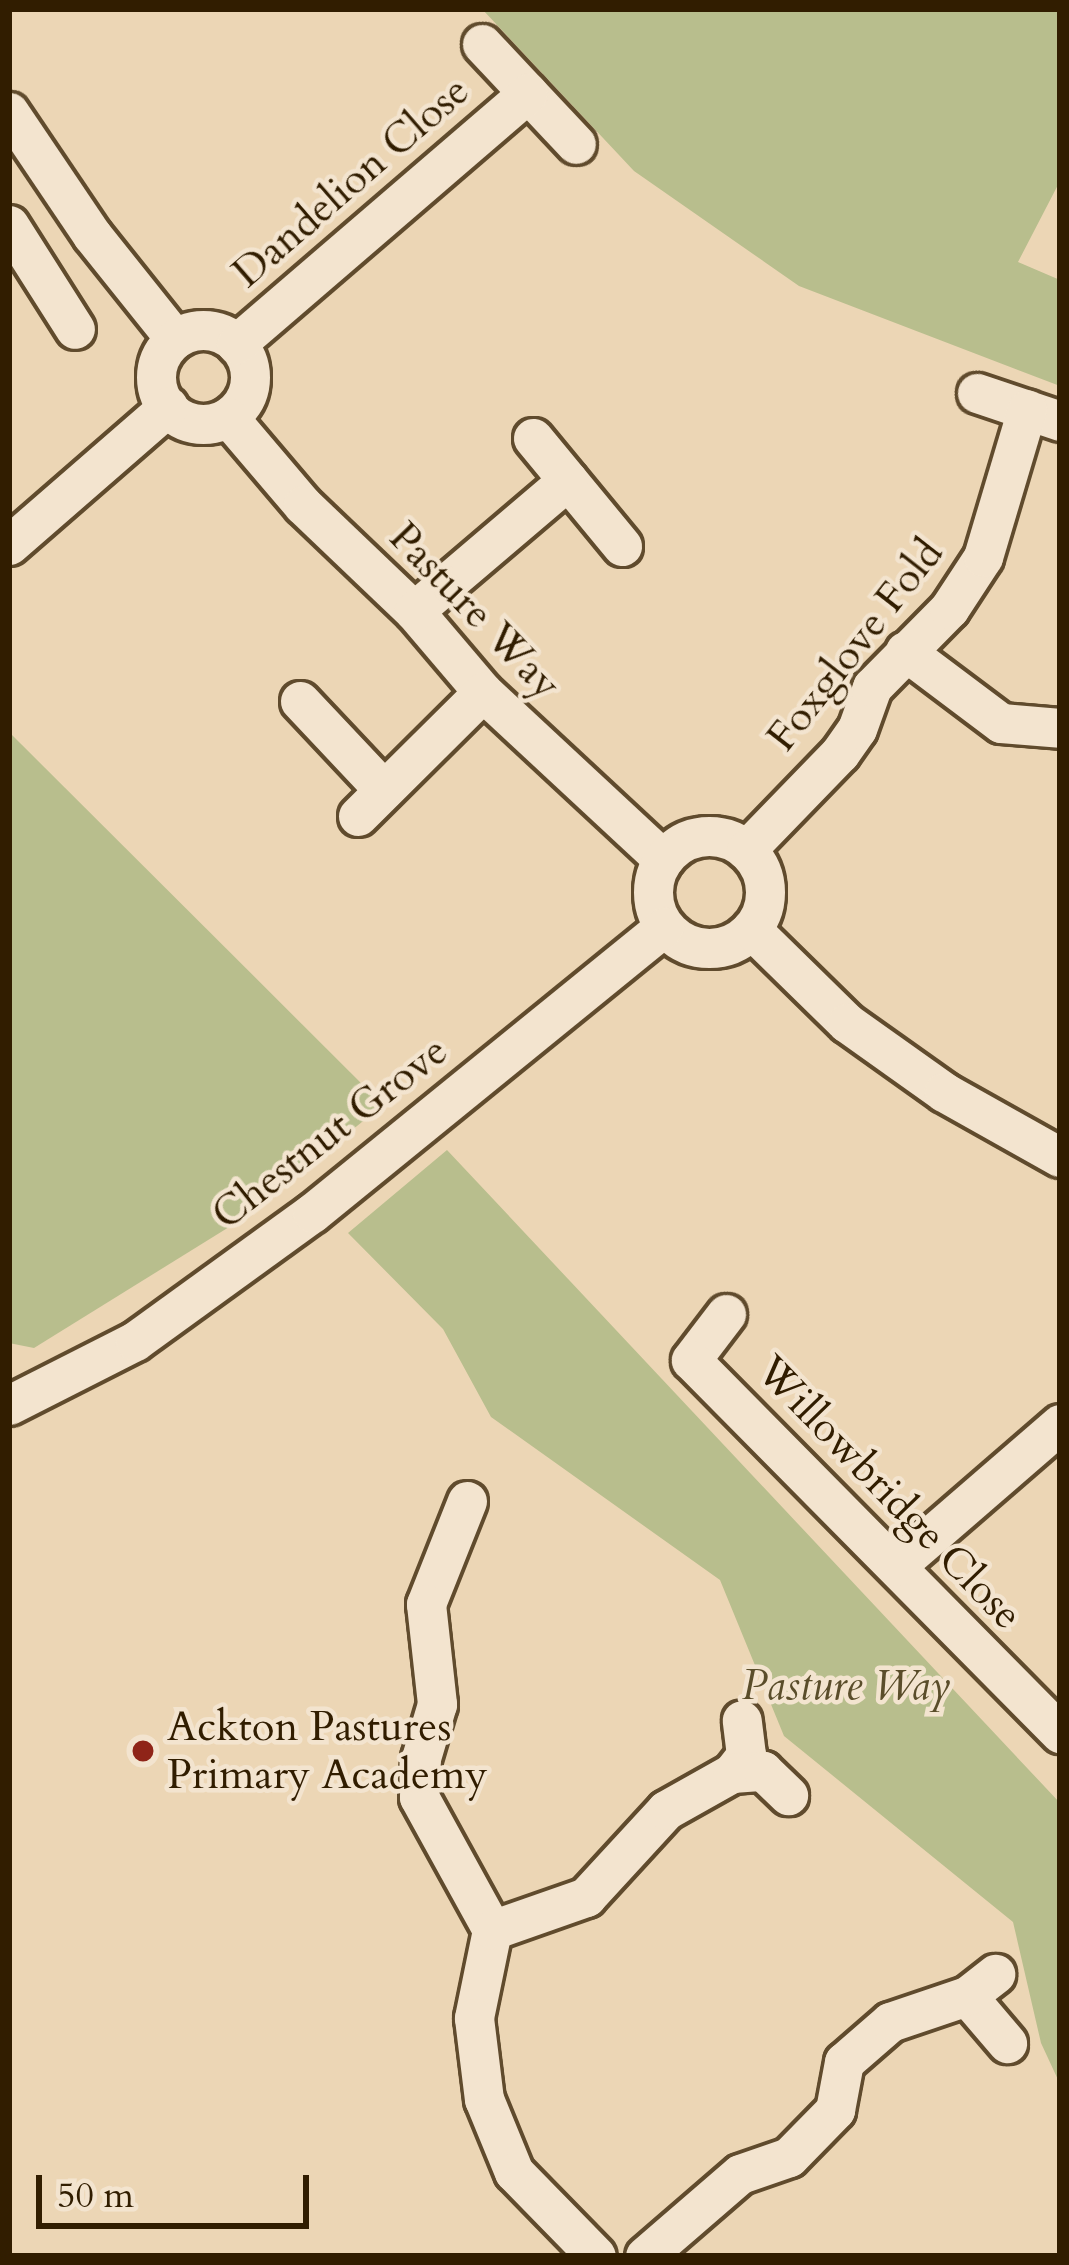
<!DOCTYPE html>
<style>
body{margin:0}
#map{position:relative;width:1069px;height:2265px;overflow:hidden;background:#ecd6b5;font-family:Cardo,serif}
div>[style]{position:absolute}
.green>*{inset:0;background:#b8be8d}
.roads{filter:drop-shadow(3px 0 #604b2d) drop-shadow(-3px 0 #604b2d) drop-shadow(0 3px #604b2d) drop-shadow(0 -3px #604b2d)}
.minor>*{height:39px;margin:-19.5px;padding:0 19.5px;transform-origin:19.5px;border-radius:19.5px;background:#f3e4cf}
.minor>.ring{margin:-19.5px;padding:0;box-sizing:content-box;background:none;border:39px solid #f3e4cf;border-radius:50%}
.dots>*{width:33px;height:33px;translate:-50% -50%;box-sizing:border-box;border:6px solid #f3e4cf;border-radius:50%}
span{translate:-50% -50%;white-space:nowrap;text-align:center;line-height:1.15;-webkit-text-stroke:9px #f3e4cf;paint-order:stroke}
.street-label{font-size:42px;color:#311d00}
.park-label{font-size:42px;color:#5a4d2a;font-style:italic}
.poi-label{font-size:42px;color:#311d00}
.left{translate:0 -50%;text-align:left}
.frame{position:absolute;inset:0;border:12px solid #311d00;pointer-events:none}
.scale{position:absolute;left:36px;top:2175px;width:273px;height:54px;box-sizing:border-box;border:6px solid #311d00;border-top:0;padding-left:15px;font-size:36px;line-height:42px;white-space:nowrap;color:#311d00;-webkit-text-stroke:9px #f3e4cf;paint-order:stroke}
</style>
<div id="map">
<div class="green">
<div style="clip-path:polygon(482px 9px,1060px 9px,1060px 181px,1018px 262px,1060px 280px,1060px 386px,799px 286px,634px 171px)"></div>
<div style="clip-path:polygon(9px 732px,383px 1105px,242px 1219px,34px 1348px,9px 1343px)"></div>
<div style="clip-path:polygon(447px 1150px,1060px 1803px,1060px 2084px,1041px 2043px,1013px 1922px,784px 1736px,720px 1580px,491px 1417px,443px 1329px,348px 1233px)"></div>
</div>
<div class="roads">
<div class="minor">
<div style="left:482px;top:44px;width:137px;rotate:46.8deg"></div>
<div style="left:9px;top:112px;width:148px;rotate:56deg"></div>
<div style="left:92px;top:235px;width:133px;rotate:51.4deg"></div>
<div style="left:9px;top:225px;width:123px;rotate:57.6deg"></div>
<div class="ring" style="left:156px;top:330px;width:55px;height:55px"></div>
<div style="left:236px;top:344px;width:385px;rotate:-40.7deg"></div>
<div style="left:977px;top:393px;width:88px;rotate:18.6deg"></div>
<div style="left:228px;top:417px;width:116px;rotate:49.6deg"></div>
<div style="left:303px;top:505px;width:153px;rotate:43.7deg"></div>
<div style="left:414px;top:611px;width:106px;rotate:49.6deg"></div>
<div style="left:483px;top:692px;width:246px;rotate:42.9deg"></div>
<div style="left:533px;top:438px;width:140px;rotate:50.5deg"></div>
<div style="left:9px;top:545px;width:211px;rotate:-41deg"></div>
<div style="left:414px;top:611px;width:202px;rotate:-40.4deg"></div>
<div style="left:905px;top:651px;width:120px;rotate:36.9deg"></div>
<div style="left:1001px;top:723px;width:59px;rotate:4.8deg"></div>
<div style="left:300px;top:701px;width:122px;rotate:46.7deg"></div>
<div style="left:358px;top:816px;width:176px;rotate:-44.8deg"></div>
<div class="ring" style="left:653px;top:836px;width:73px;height:73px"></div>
<div style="left:746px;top:850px;width:135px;rotate:-45.9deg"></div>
<div style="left:840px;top:753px;width:29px;rotate:-55deg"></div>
<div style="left:857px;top:729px;width:45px;rotate:-70.3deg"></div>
<div style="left:872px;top:687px;width:110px;rotate:-45.4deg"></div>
<div style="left:949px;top:609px;width:62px;rotate:-56.8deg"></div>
<div style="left:983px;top:557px;width:154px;rotate:-73.4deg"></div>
<div style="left:751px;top:929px;width:134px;rotate:44.4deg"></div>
<div style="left:847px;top:1023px;width:119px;rotate:35.4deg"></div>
<div style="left:944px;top:1092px;width:133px;rotate:29.3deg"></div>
<div style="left:726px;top:1314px;width:58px;rotate:127.3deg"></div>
<div style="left:691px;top:1360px;width:525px;rotate:45.31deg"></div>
<div style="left:9px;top:1405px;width:141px;rotate:-26.9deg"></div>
<div style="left:135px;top:1341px;width:218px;rotate:-35.9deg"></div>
<div style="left:312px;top:1213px;width:454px;rotate:-39.1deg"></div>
<div style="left:467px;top:1501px;width:111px;rotate:111.7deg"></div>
<div style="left:426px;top:1604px;width:101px;rotate:83.7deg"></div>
<div style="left:437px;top:1704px;width:56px;rotate:106.5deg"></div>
<div style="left:421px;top:1758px;width:39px;rotate:93deg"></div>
<div style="left:419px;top:1797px;width:152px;rotate:61.2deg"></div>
<div style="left:492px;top:1930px;width:90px;rotate:101.6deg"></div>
<div style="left:474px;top:2018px;width:82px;rotate:83deg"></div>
<div style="left:484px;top:2099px;width:79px;rotate:67.7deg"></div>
<div style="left:514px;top:2172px;width:117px;rotate:45.7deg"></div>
<div style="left:896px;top:1566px;width:217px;rotate:-40.9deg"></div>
<div style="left:732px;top:1773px;width:23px;rotate:-52deg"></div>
<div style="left:746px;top:1755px;width:35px;rotate:-97deg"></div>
<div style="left:492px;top:1930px;width:100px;rotate:-19.3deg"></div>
<div style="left:586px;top:1897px;width:118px;rotate:-47.4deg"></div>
<div style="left:666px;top:1810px;width:76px;rotate:-29.3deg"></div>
<div style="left:732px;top:1773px;width:31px;rotate:-4deg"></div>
<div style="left:763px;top:1771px;width:35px;rotate:44deg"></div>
<div style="left:967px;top:1996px;width:62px;rotate:49.6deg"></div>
<div style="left:645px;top:2256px;width:125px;rotate:-40.8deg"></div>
<div style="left:740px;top:2174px;width:52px;rotate:-19.1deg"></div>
<div style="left:789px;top:2157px;width:66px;rotate:-45.6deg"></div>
<div style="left:835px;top:2110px;width:49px;rotate:-79.4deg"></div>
<div style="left:844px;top:2062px;width:61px;rotate:-41deg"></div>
<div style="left:890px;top:2022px;width:81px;rotate:-18.7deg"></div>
<div style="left:967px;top:1996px;width:36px;rotate:-38deg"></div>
</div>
</div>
<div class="dots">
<div style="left:143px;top:1751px;background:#8f2418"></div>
</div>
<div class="street-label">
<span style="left:351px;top:182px;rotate:-41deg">Dandelion Close</span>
<span style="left:475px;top:611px;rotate:46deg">Pasture Way</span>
<span style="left:855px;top:645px;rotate:-52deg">Foxglove Fold</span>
<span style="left:330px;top:1133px;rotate:-38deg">Chestnut Grove</span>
<span style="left:889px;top:1493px;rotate:46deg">Willowbridge Close</span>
</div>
<div class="park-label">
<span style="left:846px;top:1686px">Pasture Way</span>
</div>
<div class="poi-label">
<span class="left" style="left:167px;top:1751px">Ackton Pastures<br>Primary Academy</span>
</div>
<div class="frame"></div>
<div class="scale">50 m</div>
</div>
